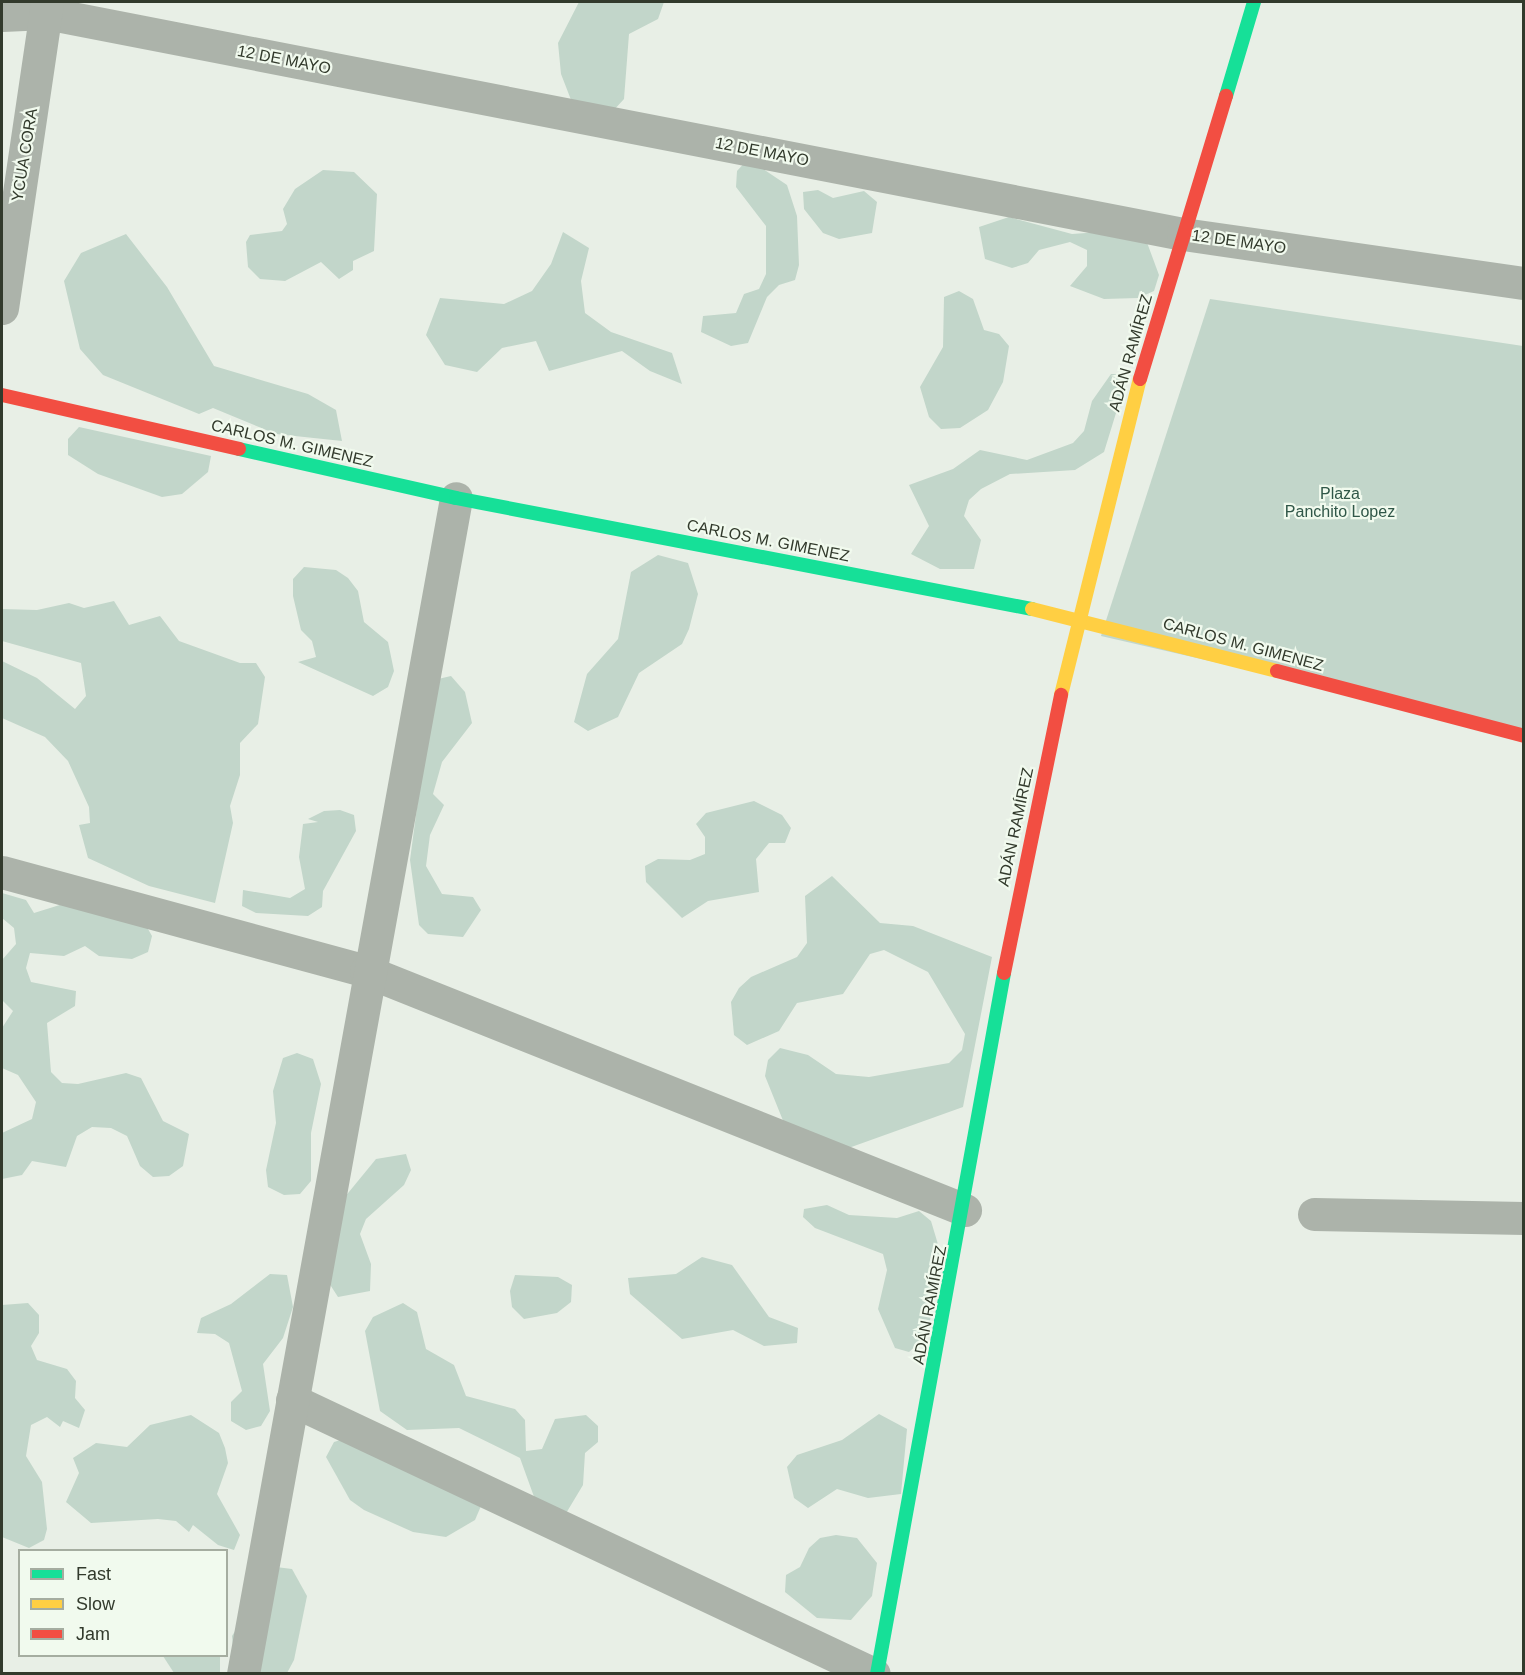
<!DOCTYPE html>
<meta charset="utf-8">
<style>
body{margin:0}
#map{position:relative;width:1525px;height:1675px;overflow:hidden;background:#e8efe6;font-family:Helvetica,sans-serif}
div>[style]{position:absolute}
.green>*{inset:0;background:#c2d6ca}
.street>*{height:33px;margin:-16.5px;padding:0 16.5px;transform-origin:16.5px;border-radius:16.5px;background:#acb3aa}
.fast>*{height:14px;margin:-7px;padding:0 7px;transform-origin:7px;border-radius:7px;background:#16e098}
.slow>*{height:14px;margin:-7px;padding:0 7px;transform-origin:7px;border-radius:7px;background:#ffcf43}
.jam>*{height:14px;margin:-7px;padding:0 7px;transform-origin:7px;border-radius:7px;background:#f24e42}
span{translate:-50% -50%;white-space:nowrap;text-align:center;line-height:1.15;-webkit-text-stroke:4.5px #f1faee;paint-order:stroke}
.street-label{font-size:16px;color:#323a2c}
.park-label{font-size:16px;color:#305748}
.frame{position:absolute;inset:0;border:3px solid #323a2c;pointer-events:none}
.legend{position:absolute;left:18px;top:1549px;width:210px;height:108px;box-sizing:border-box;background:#f1faee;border:2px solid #a5ada0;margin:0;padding:8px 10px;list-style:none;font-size:18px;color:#323a2c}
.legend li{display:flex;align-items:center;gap:12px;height:30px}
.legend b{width:30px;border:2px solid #a5ada0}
</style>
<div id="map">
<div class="green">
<div style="clip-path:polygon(579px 2px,664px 2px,658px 19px,629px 34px,624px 99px,602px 123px,573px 105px,561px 74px,558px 43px)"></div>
<div style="clip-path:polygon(748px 159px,787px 185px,797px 216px,799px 265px,795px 280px,779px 285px,767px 297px,748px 343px,731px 346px,701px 332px,703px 316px,736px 313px,744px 294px,759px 289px,766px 274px,766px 226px,736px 187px,737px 171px)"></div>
<div style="clip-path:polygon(323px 170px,354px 172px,377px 194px,374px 251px,353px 261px,353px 270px,339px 279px,321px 262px,285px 281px,260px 279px,248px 267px,246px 242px,250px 235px,282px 231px,287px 224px,283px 209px,295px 189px)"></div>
<div style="clip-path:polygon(818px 190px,833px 198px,864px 191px,877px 202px,872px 233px,839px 239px,823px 233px,804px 209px,803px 192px)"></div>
<div style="clip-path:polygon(1009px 217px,1072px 234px,1142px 229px,1159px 275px,1154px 291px,1138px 298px,1104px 299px,1070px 286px,1087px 266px,1087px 250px,1070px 242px,1039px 250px,1028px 263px,1012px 268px,985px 259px,979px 227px)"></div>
<div style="clip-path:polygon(563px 232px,589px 248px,581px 281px,585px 313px,611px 332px,672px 353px,682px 384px,650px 371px,622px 351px,549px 371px,536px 341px,502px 348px,477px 372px,445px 365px,426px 335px,440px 298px,504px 304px,532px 291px,551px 264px)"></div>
<div style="clip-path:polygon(126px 234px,167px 287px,214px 366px,308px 394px,336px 410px,342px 441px,276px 434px,213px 408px,199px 414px,103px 375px,80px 349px,64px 281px,81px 253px)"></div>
<div style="clip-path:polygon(959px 291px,973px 299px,984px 330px,999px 334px,1009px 346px,1003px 382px,988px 410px,960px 428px,941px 429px,929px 417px,920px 387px,943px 347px,944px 297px)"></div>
<div style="clip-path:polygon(1210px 299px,1523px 346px,1523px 733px,1101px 636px)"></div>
<div style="clip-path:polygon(1111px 374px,1128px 374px,1104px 452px,1075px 470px,1010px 474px,981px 489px,969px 500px,964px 516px,981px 540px,974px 569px,940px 569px,911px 554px,929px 526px,909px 485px,953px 469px,980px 450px,1027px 460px,1073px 443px,1084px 431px,1092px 401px)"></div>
<div style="clip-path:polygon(79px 427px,211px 456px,208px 472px,182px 494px,162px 497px,98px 474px,68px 455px,68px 439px)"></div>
<div style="clip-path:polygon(658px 555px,688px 563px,698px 594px,689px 629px,682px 644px,639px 673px,618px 717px,588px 731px,574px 722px,587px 674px,618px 639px,631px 572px)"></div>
<div style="clip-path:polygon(304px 567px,336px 570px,348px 578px,358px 591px,364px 622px,388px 642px,394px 671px,388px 687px,373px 696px,298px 662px,316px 657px,312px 641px,301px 630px,293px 596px,293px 579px)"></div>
<div style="clip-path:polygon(114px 601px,129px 625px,160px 616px,179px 641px,240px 663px,256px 663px,265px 677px,258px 724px,240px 743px,240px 775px,230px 806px,233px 823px,215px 903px,149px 886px,88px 858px,79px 825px,90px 823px,89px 807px,68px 761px,45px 737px,2px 718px,2px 661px,37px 678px,75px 709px,86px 696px,81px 663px,2px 641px,2px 609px,37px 610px,69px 603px,84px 608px)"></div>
<div style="clip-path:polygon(451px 676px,465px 692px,472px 723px,442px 762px,433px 794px,444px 805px,430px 835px,426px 866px,442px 894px,473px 897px,481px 910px,463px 937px,428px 934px,419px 925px,410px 860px,434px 680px)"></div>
<div style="clip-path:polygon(754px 801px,782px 815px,791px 828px,785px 843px,769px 843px,756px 859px,759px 892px,708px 901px,682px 918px,646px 882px,645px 866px,658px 859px,690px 860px,705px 854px,705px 837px,696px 824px,706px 813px)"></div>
<div style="clip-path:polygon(340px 810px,354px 815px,356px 831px,323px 891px,322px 907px,308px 916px,256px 913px,242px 906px,243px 890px,290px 898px,305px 889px,299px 857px,303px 824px,318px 822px,308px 819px,324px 811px)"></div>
<div style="clip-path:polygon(832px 876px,880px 923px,913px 926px,992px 957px,963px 1107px,843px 1150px,784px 1123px,765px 1076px,768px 1060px,780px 1048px,808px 1055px,836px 1074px,869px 1077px,949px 1063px,962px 1050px,965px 1034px,928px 972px,884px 950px,870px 954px,843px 994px,797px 1003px,779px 1031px,747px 1045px,734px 1035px,731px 1002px,739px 988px,751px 977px,797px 957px,807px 943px,805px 896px)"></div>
<div style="clip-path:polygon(2px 893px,26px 900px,34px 913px,79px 899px,144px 922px,152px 936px,148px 952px,132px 959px,99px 956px,85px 946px,64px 956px,30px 953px,26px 968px,31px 982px,76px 991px,75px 1006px,47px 1023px,51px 1072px,62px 1083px,78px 1084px,126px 1073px,141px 1078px,163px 1121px,189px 1134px,183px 1166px,169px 1176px,153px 1177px,140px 1166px,127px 1136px,111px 1128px,92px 1127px,77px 1136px,66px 1167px,32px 1161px,22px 1175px,2px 1179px,2px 1133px,32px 1119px,36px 1102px,18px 1075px,2px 1068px,2px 1028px,13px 1011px,2px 1000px,2px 960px,16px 944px,14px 928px,2px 918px)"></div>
<div style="clip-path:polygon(297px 1053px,313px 1059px,321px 1084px,311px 1133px,311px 1181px,300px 1194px,284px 1195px,268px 1187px,266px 1170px,276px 1123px,273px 1091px,283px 1058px)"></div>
<div style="clip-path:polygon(406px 1154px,411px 1170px,404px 1185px,366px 1219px,360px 1234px,371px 1264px,370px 1291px,338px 1297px,329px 1283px,344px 1198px,376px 1159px)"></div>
<div style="clip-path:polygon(827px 1205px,849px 1215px,897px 1218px,919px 1211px,931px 1221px,940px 1251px,928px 1335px,909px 1352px,895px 1348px,878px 1309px,887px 1270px,883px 1254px,815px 1228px,803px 1217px,804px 1209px)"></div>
<div style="clip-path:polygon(702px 1257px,732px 1265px,769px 1317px,798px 1328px,797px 1343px,764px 1346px,733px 1330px,682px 1339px,630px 1294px,628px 1278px,676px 1274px)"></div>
<div style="clip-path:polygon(270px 1274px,287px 1275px,293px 1307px,283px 1338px,263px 1364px,270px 1411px,261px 1426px,246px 1430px,231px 1421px,231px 1402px,242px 1391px,229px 1343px,215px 1334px,197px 1333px,201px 1318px,231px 1304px)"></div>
<div style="clip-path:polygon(515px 1275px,558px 1277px,572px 1285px,571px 1302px,557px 1313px,524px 1319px,512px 1307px,510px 1291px)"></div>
<div style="clip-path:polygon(28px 1303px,39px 1315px,39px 1333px,31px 1346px,37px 1360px,67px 1369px,76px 1381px,75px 1398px,85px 1410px,79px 1428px,63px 1421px,60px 1427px,47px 1417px,31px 1425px,26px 1456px,42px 1482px,47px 1529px,44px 1540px,29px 1548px,2px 1537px,2px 1305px)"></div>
<div style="clip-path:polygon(403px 1303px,417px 1312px,426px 1349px,454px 1365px,466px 1396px,515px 1409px,525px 1420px,526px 1451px,542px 1449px,555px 1419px,586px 1415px,598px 1426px,598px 1442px,585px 1453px,583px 1485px,565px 1515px,537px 1505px,520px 1458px,459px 1428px,407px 1430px,380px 1411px,365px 1331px,373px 1317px)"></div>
<div style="clip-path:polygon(879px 1414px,907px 1429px,901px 1494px,868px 1498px,837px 1489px,808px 1508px,794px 1498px,787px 1467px,797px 1455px,842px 1440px)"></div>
<div style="clip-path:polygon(191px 1415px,219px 1433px,225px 1448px,228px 1463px,217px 1494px,240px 1535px,234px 1550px,218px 1545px,193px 1525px,189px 1532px,176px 1521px,158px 1519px,91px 1523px,66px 1502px,79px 1473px,73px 1458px,96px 1443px,127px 1447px,150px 1425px)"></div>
<div style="clip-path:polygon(350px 1437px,481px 1506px,475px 1520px,446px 1537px,413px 1532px,364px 1510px,350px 1500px,326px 1457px,334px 1442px)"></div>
<div style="clip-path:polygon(836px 1535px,857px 1538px,877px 1563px,872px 1596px,851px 1620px,817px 1618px,785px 1592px,786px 1575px,800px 1567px,809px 1548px,820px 1538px)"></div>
<div style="clip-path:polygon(276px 1567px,292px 1569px,307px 1596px,294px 1660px,287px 1673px,250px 1673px,235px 1667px,232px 1636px)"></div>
<div style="clip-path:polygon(163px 1656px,220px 1656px,220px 1673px,174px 1673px)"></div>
</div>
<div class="street">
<div style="left:2px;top:15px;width:44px;rotate:-2.6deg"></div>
<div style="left:46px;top:13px;width:1158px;rotate:11deg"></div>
<div style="left:1183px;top:234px;width:345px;rotate:8.2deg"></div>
<div style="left:2px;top:308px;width:309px;rotate:-81.6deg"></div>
<div style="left:2px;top:872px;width:377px;rotate:15.2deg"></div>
<div style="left:366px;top:971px;width:645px;rotate:21.75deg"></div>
<div style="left:1314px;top:1214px;width:210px;rotate:1.1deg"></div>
<div style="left:292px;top:1400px;width:643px;rotate:25.21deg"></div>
<div style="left:243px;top:1674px;width:1195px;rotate:-79.73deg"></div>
</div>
<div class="fast">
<div style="left:1226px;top:96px;width:98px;rotate:-73.4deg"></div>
<div style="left:239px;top:449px;width:222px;rotate:12.7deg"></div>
<div style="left:456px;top:498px;width:587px;rotate:10.91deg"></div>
<div style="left:877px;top:1674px;width:712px;rotate:-79.73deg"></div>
</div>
<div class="slow">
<div style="left:1032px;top:609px;width:253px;rotate:14.2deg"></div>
<div style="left:1061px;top:695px;width:326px;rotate:-76deg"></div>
</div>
<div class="jam">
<div style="left:1140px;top:379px;width:296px;rotate:-73.1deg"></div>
<div style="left:2px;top:395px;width:243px;rotate:12.8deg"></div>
<div style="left:1277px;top:671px;width:255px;rotate:14.7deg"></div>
<div style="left:1004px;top:973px;width:284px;rotate:-78.4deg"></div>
</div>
<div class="street-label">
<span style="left:284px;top:60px;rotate:11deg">12 DE MAYO</span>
<span style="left:762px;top:152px;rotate:11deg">12 DE MAYO</span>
<span style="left:25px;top:155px;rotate:-81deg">YCUA CORA</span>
<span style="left:1239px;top:242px;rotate:8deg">12 DE MAYO</span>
<span style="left:1131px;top:353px;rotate:-74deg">ADÁN RAMÍREZ</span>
<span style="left:292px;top:444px;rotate:13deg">CARLOS M. GIMENEZ</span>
<span style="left:768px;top:541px;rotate:11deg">CARLOS M. GIMENEZ</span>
<span style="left:1243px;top:645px;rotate:15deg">CARLOS M. GIMENEZ</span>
<span style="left:1016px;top:827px;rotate:-78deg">ADÁN RAMÍREZ</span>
<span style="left:930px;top:1305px;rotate:-79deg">ADÁN RAMÍREZ</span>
</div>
<div class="park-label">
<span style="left:1340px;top:503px">Plaza<br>Panchito Lopez</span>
</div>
<div class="frame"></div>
<ul class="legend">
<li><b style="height:8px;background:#16e098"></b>Fast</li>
<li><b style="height:8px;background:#ffcf43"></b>Slow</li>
<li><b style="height:8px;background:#f24e42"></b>Jam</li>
</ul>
</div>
